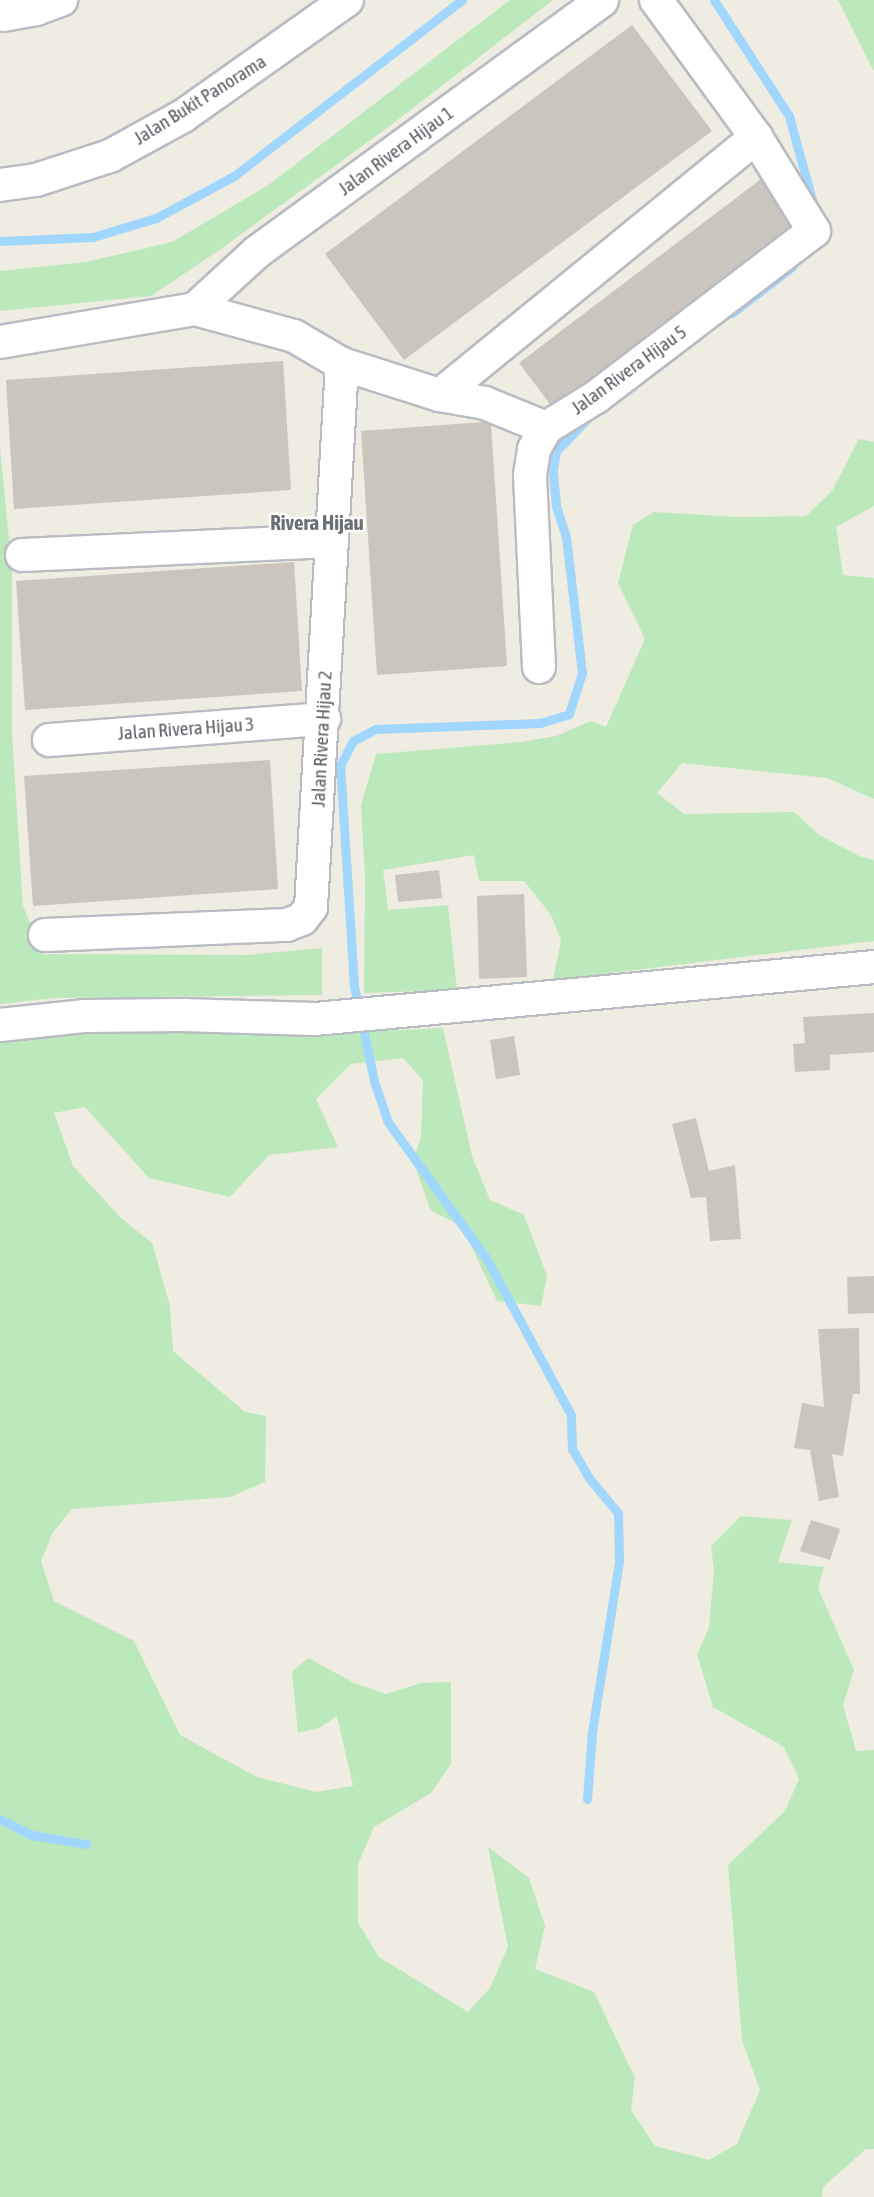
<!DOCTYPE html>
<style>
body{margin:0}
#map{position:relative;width:874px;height:2197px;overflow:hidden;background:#efece1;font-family:"Asap Condensed",sans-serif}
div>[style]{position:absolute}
.green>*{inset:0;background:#bbe9bb}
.stream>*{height:9px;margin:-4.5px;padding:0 4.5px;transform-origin:4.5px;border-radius:4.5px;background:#a1d6ff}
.building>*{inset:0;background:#cac6be}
.roads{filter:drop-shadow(2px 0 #b9bcc2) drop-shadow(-2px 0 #b9bcc2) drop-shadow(0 2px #b9bcc2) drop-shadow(0 -2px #b9bcc2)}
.street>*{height:32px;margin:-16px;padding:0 16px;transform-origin:16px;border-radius:16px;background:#fff}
span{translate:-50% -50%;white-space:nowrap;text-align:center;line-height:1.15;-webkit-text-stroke:5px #fff;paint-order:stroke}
.street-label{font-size:19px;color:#5a5e64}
.neighbourhood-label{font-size:21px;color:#6b7076;font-weight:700}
</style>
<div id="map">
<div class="green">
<div style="clip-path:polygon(510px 0,553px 0,391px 125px,218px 251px,151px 296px,0 311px,0 271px,86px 262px,172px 242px,267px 186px)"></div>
<div style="clip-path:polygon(838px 0,874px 0,874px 71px,868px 60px)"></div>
<div style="clip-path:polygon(859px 439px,874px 442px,874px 506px,836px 527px,843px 575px,874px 578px,874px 799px,827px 778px,682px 763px,657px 793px,684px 814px,794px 812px,819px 835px,861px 857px,874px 860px,874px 941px,553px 980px,561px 940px,551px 915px,524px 881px,479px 881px,474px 855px,383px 870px,388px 910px,448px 905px,457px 990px,364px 993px,365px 875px,361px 805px,376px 754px,521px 742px,556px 736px,591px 721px,606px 727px,645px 639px,618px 583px,633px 525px,654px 512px,737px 517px,806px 516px,832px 491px)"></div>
<div style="clip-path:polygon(0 447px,12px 571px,12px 734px,23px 906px,44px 954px,247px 955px,322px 948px,322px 995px,55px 998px,0 1004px)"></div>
<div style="clip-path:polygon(443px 1028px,472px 1156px,490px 1200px,524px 1215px,547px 1276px,541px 1306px,497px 1301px,462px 1226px,431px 1211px,413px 1161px,421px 1137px,423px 1080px,403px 1058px,351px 1064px,316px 1099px,338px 1147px,269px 1155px,230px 1197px,149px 1178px,85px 1107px,54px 1113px,73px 1166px,122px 1219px,152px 1243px,170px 1306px,173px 1351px,245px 1412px,266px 1416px,265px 1482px,230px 1497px,72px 1509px,53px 1532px,41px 1561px,54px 1601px,134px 1641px,180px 1735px,257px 1777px,316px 1792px,353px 1786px,337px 1716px,319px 1728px,298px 1733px,292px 1672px,308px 1658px,354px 1683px,386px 1694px,422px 1683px,451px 1682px,451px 1764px,431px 1793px,374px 1827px,358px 1864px,358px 1923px,379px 1957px,468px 2012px,490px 1988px,508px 1947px,488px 1847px,529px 1878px,545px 1926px,535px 1969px,594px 1992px,635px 2078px,631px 2110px,655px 2146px,709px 2160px,737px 2144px,760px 2090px,742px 2040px,728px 1865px,785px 1811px,799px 1779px,784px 1747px,713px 1707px,697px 1654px,709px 1628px,714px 1570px,711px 1546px,741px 1516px,792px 1520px,778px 1562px,824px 1567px,818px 1588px,854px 1670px,843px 1705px,856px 1751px,874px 1750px,874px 2149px,866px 2149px,823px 2187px,822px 2197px,0 2197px,0 1038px,27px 1033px,239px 1029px,360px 1032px)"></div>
</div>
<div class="stream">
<div style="left:714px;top:0;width:138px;rotate:57.1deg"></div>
<div style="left:789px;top:116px;width:91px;rotate:74.7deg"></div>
<div style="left:0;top:241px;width:93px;rotate:-2.5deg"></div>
<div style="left:93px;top:237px;width:66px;rotate:-16.8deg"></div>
<div style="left:156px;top:218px;width:89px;rotate:-28.3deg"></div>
<div style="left:234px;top:176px;width:288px;rotate:-37.7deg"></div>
<div style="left:732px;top:313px;width:77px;rotate:-37.6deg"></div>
<div style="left:587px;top:1799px;width:67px;rotate:-85.7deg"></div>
<div style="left:592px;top:1732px;width:173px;rotate:-81deg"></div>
<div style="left:619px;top:1561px;width:48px;rotate:-91.2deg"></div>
<div style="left:618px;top:1513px;width:45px;rotate:-129.6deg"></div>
<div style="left:589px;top:1478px;width:34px;rotate:-120deg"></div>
<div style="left:572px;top:1449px;width:34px;rotate:-92deg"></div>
<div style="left:571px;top:1415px;width:179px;rotate:-118.4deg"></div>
<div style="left:486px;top:1258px;width:168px;rotate:-125.8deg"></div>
<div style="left:388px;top:1122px;width:39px;rotate:-109deg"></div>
<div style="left:375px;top:1085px;width:101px;rotate:-102deg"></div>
<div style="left:354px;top:986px;width:220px;rotate:-93.6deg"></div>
<div style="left:340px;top:766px;width:28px;rotate:-63deg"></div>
<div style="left:353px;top:741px;width:26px;rotate:-28deg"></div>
<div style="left:376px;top:729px;width:164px;rotate:-2.1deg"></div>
<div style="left:540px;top:723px;width:30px;rotate:-17deg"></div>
<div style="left:569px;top:714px;width:43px;rotate:-72.4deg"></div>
<div style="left:582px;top:673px;width:137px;rotate:-96.7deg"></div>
<div style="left:566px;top:537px;width:33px;rotate:-108deg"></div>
<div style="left:556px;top:506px;width:36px;rotate:-95deg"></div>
<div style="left:553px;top:470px;width:19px;rotate:-81deg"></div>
<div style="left:556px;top:451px;width:50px;rotate:-45.8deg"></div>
<div style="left:0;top:1819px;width:36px;rotate:27deg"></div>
<div style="left:32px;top:1835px;width:55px;rotate:9.5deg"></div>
</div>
<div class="building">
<div style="clip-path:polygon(632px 25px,712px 131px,404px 360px,325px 254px)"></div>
<div style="clip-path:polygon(761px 179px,790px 226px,586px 382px,550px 404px,519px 363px)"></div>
<div style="clip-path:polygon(283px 361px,291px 490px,14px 509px,6px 380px)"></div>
<div style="clip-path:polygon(483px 422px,491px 425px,507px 666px,377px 675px,361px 431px)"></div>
<div style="clip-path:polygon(294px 562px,302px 691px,25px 710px,16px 581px)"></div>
<div style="clip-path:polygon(270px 760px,278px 889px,33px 906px,24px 776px)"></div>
<div style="clip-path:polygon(439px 870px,442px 898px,398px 902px,395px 875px)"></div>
<div style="clip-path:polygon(524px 894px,527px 977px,479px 979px,477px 896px)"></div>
<div style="clip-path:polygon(874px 1013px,874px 1052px,830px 1055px,830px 1070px,795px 1072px,793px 1044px,805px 1043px,803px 1017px)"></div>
<div style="clip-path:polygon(514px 1036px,520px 1075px,496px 1079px,490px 1040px)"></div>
<div style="clip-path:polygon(696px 1118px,709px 1171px,735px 1165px,741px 1239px,710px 1241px,706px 1197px,691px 1198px,672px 1124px)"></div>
<div style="clip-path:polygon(874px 1276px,874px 1313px,848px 1314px,847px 1277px)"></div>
<div style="clip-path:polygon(859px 1328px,860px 1394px,853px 1394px,843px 1456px,832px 1454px,839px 1497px,819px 1501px,810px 1450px,794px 1448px,802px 1403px,824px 1407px,818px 1329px)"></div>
<div style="clip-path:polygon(811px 1520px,840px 1529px,830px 1560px,800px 1551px)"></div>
</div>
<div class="roads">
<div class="street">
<div style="left:3px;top:15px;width:34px;rotate:-10deg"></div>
<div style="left:36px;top:9px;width:27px;rotate:-20deg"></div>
<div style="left:0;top:185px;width:36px;rotate:-8deg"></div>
<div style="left:36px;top:180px;width:78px;rotate:-18deg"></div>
<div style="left:110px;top:156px;width:83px;rotate:-28.7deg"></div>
<div style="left:183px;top:116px;width:201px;rotate:-35.3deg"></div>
<div style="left:195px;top:309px;width:103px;rotate:15.3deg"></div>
<div style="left:294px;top:336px;width:56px;rotate:30.3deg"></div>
<div style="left:342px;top:364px;width:103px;rotate:17.6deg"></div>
<div style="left:440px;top:395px;width:46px;rotate:10.1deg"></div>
<div style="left:485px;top:403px;width:66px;rotate:22.3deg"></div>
<div style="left:0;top:342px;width:198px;rotate:-9.6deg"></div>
<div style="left:195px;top:309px;width:84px;rotate:-42.6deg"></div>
<div style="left:257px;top:252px;width:427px;rotate:-36.1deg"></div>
<div style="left:440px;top:395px;width:408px;rotate:-39.2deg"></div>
<div style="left:22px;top:555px;width:309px;rotate:-2.6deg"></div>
<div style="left:539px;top:667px;width:192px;rotate:-92.7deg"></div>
<div style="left:530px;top:475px;width:26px;rotate:-81deg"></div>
<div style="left:534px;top:449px;width:24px;rotate:-60deg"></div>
<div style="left:546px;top:428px;width:59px;rotate:-31.8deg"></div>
<div style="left:596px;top:397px;width:274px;rotate:-37.3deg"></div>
<div style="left:814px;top:231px;width:110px;rotate:-121.7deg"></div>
<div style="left:756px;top:137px;width:170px;rotate:-126.1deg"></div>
<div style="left:49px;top:740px;width:276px;rotate:-4.4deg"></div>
<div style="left:45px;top:935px;width:242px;rotate:-2.4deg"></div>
<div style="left:287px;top:925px;width:16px;rotate:-22deg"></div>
<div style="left:302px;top:919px;width:15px;rotate:-53deg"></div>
<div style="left:311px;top:907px;width:544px;rotate:-86.73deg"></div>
<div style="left:0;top:1025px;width:84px;rotate:-6.1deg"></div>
<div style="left:84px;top:1016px;width:98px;rotate:-0.6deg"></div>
<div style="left:182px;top:1015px;width:133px;rotate:1.7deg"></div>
<div style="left:315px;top:1019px;width:561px;rotate:-5.31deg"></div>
</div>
</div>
<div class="street-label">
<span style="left:200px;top:100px;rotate:-32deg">Jalan Bukit Panorama</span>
<span style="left:396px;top:151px;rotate:-36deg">Jalan Rivera Hijau 1</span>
<span style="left:629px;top:370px;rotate:-36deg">Jalan Rivera Hijau 5</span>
<span style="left:186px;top:729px;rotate:-4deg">Jalan Rivera Hijau 3</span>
<span style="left:322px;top:739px;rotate:-87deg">Jalan Rivera Hijau 2</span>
</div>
<div class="neighbourhood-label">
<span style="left:317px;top:522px">Rivera Hijau</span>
</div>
</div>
